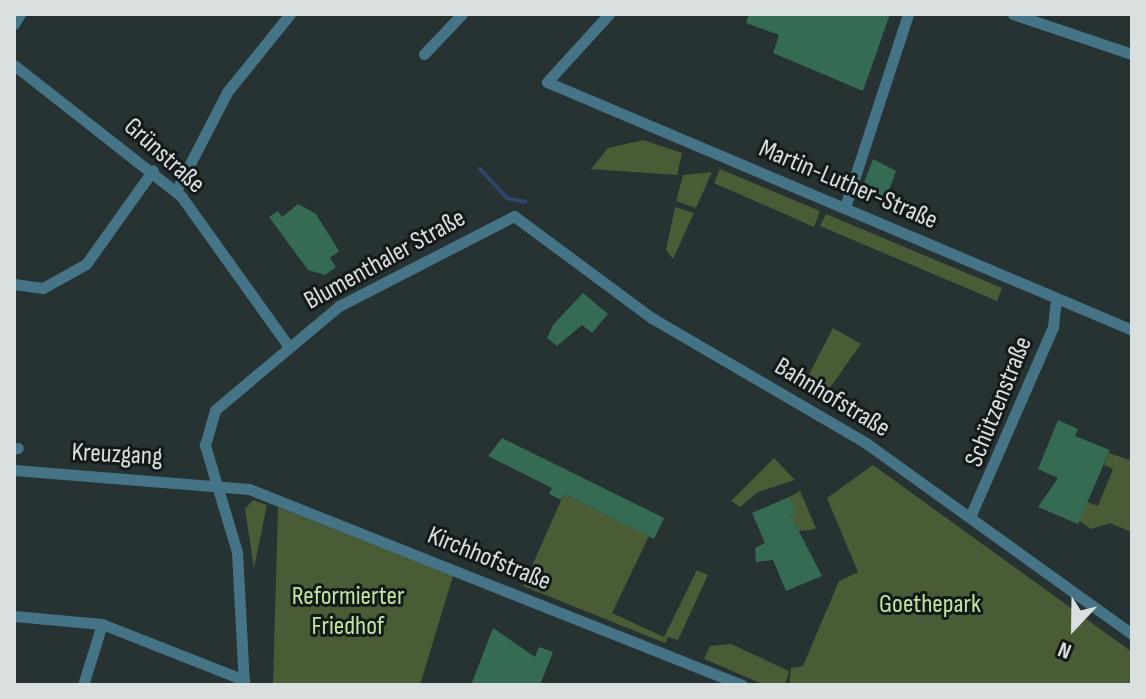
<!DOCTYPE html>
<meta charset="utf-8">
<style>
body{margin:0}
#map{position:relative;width:1146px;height:699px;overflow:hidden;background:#273232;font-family:"Sofia Sans Condensed",sans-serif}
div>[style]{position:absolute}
.green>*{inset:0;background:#495c36}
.stream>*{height:4px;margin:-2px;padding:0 2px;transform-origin:2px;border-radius:2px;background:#2e476d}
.building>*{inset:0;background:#346b52}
.street>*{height:11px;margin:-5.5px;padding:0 5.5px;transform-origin:5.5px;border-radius:5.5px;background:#457487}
span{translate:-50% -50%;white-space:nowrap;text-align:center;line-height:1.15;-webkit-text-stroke:6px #141919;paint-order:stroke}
.street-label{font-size:26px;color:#dae0e0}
.park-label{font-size:26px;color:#c3e79f}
.frame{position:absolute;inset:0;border:16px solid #dae0e0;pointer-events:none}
.north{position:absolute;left:1034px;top:587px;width:80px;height:80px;-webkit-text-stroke:6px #141919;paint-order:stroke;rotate:202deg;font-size:22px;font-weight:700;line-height:32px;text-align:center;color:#dae0e0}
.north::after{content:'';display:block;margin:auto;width:28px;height:36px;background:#dae0e0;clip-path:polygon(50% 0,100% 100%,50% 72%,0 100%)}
</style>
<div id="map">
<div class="green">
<div style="clip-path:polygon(643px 140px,682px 153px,677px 175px,591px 169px,608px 148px)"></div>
<div style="clip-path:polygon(720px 169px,820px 211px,814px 227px,714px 183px)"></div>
<div style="clip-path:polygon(712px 172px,696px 208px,676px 201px,683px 175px)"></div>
<div style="clip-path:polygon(675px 207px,694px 213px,673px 259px,666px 250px)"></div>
<div style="clip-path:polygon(826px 214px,1002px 288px,997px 301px,820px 226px)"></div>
<div style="clip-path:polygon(833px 328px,861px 344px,824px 396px,804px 384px)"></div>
<div style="clip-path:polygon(1109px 453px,1132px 461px,1132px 532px,1110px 523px,1091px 529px,1079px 521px,1087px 502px,1098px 506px,1113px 469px,1104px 465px)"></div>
<div style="clip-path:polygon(774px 458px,795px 480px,758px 492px,740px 507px,731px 501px)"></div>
<div style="clip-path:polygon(873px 465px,1132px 652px,1132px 685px,789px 685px,791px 668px,803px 666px,839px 581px,858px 572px,827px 498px)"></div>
<div style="clip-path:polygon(800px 491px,816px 528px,811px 530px,797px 531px,791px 516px,789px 497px)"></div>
<div style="clip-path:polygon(564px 494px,649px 536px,612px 613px,664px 637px,697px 570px,708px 575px,678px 640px,668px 637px,665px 643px,523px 586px)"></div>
<div style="clip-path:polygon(253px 500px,267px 505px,254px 568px,245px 509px)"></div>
<div style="clip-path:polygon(278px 507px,453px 576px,420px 685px,273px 685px)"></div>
<div style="clip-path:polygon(731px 644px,789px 671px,785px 685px,765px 685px,704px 659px,710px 646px)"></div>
</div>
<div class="stream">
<div style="left:480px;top:169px;width:40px;rotate:47deg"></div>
<div style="left:507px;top:198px;width:19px;rotate:12deg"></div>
</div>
<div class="building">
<div style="clip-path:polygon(749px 14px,890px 14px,863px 91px,773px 53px,779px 35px,746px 23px)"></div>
<div style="clip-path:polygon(873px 159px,896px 171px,886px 198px,862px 188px)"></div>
<div style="clip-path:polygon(298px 204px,316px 214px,339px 251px,330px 258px,336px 267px,325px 275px,308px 270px,269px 217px,278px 211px,282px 217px)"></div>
<div style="clip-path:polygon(583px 293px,608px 314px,592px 333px,582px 325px,557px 346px,547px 338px,553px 325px)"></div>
<div style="clip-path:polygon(1058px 420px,1078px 429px,1075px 436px,1110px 450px,1078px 524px,1038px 507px,1058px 478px,1038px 469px)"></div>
<div style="clip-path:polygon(502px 438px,664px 518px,654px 539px,564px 494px,561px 500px,549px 494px,552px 488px,488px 456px)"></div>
<div style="clip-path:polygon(789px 497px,796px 513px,791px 516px,822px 576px,786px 591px,773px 560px,756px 562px,755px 548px,765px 543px,752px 513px)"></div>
<div style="clip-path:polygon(493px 628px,535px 657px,539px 647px,553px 652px,540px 685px,471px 685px)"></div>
</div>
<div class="street">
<div style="left:609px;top:14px;width:92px;rotate:132.4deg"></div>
<div style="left:547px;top:82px;width:635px;rotate:22.97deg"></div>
<div style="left:1013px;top:14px;width:126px;rotate:18.6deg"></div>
<div style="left:14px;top:24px;width:12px;rotate:-59deg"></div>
<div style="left:424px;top:54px;width:55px;rotate:-46.5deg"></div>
<div style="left:14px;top:65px;width:212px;rotate:38.1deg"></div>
<div style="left:181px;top:196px;width:182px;rotate:54.4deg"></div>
<div style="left:176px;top:191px;width:111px;rotate:-62.7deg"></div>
<div style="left:227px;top:92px;width:100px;rotate:-51.1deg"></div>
<div style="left:845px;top:207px;width:203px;rotate:-71.9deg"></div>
<div style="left:14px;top:284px;width:29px;rotate:8deg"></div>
<div style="left:43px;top:288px;width:49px;rotate:-29.2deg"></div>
<div style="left:86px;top:264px;width:115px;rotate:-54.5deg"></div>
<div style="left:14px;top:449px;width:4px;rotate:-14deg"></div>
<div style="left:14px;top:470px;width:236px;rotate:4.6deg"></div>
<div style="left:249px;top:489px;width:531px;rotate:21.68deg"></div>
<div style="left:970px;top:517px;width:207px;rotate:-66.4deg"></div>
<div style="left:1053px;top:327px;width:28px;rotate:-84deg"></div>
<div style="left:14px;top:616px;width:88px;rotate:5.2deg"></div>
<div style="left:102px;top:624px;width:153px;rotate:21.5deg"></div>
<div style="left:83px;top:685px;width:64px;rotate:-72.7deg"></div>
<div style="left:244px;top:685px;width:133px;rotate:-93deg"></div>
<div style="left:237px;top:552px;width:112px;rotate:-106.7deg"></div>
<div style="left:205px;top:445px;width:36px;rotate:-74deg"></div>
<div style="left:215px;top:410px;width:162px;rotate:-40deg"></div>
<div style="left:339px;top:306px;width:197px;rotate:-27.2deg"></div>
<div style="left:514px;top:216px;width:172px;rotate:36.5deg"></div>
<div style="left:652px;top:318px;width:248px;rotate:30.3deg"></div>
<div style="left:866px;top:443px;width:327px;rotate:35.7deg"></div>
</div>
<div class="street-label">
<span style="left:164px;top:156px;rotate:42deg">Grünstraße</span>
<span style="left:848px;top:185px;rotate:23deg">Martin-Luther-Straße</span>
<span style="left:385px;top:260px;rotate:-29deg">Blumenthaler Straße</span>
<span style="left:832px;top:398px;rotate:31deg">Bahnhofstraße</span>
<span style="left:999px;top:402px;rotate:-68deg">Schützenstraße</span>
<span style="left:117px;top:455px;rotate:3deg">Kreuzgang</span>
<span style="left:489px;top:559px;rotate:22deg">Kirchhofstraße</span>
</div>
<div class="park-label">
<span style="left:348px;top:612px">Reformierter<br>Friedhof</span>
<span style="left:930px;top:605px">Goethepark</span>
</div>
<div class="frame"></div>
<div class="north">N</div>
</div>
